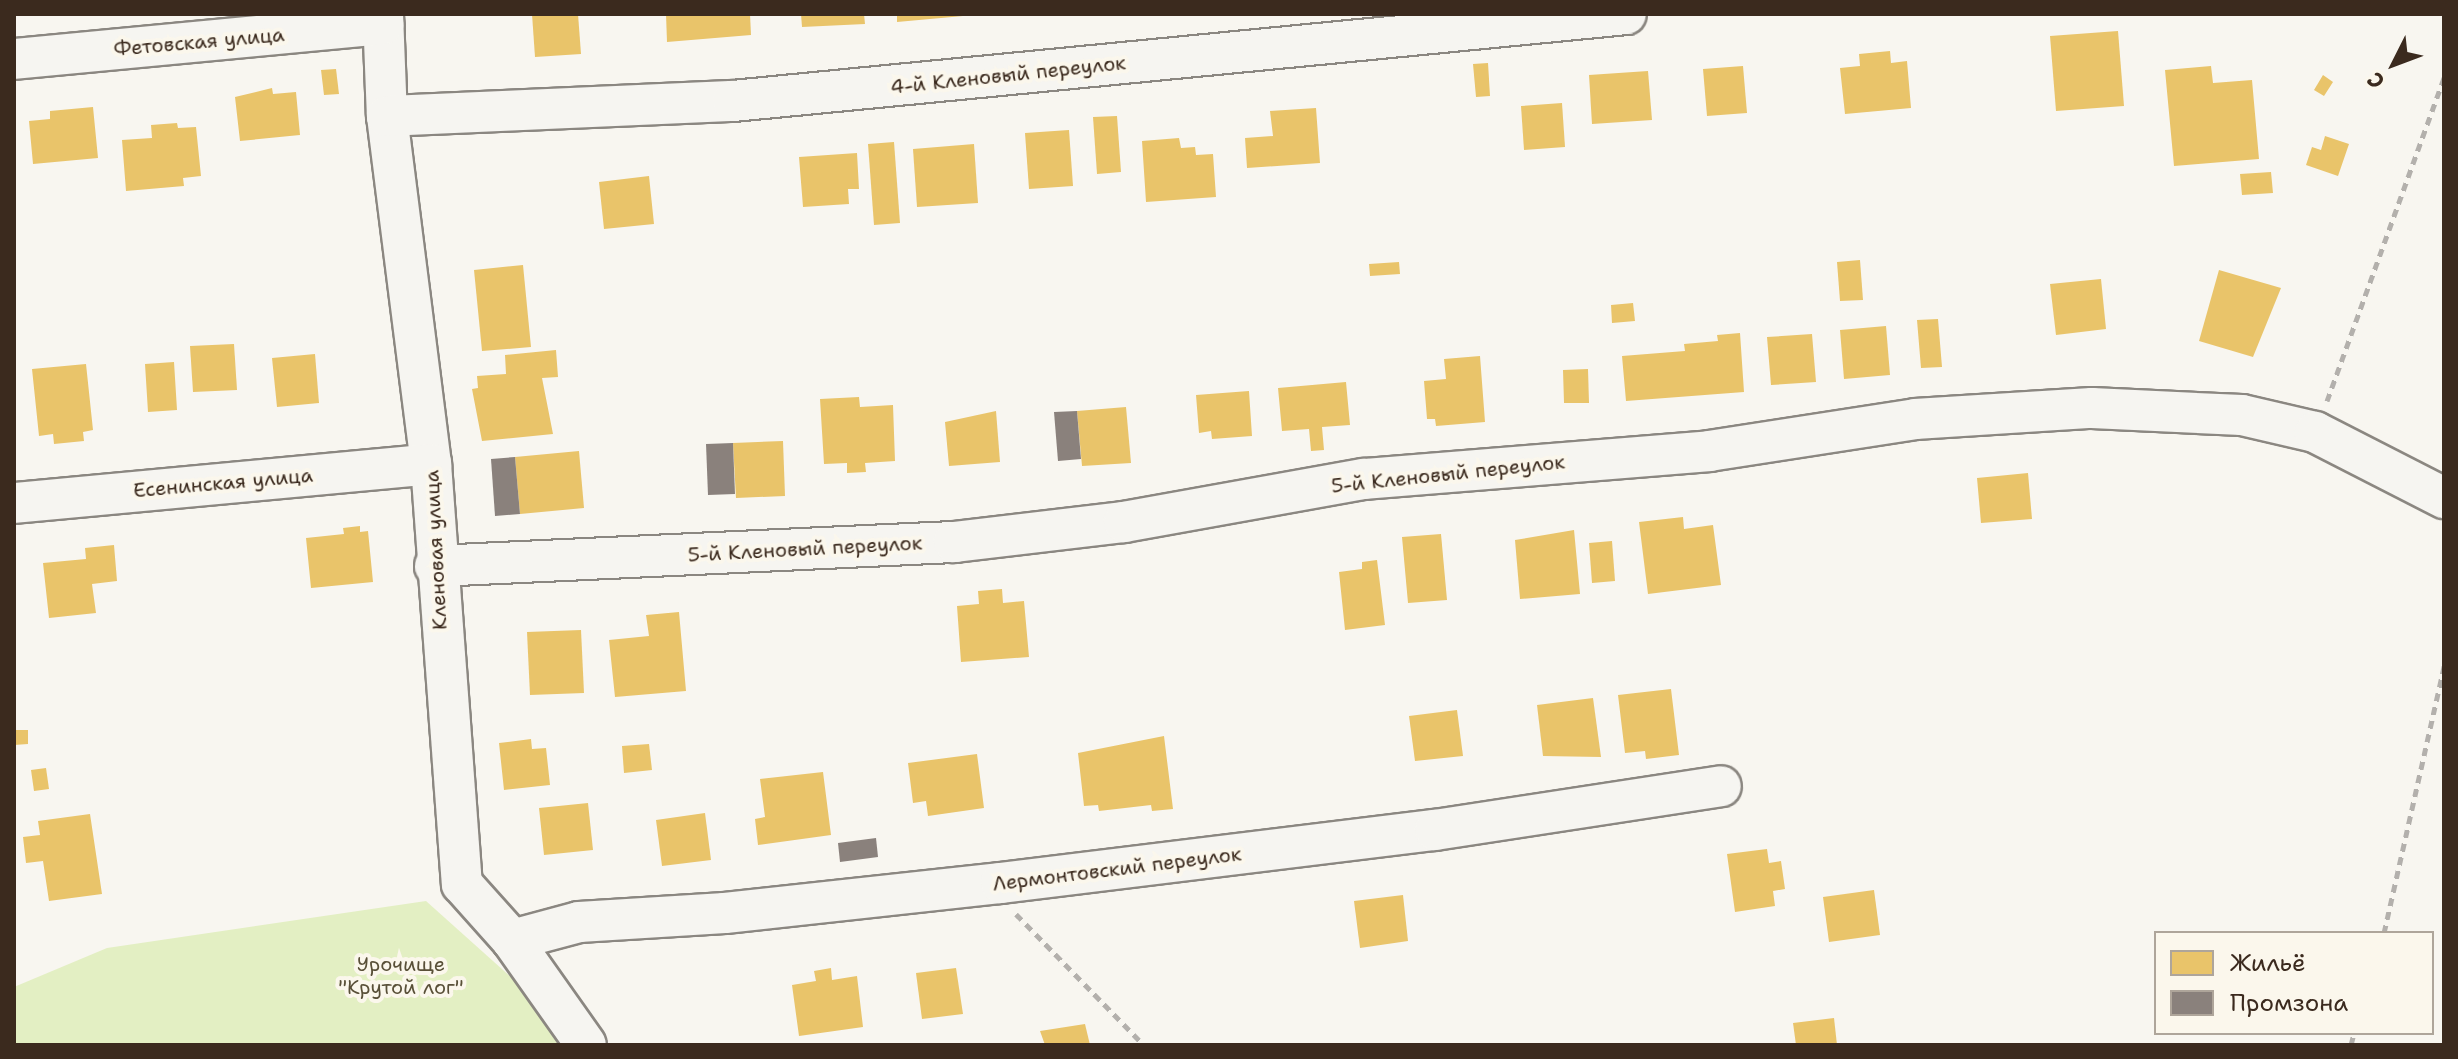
<!DOCTYPE html>
<meta charset="utf-8">
<style>
body{margin:0}
#map{position:relative;width:2458px;height:1059px;overflow:hidden;background:#f8f6f0;font-family:"Shantell Sans",sans-serif}
div>[style]{position:absolute}
.green>*{inset:0;background:#e3efc3}
.homes>*{inset:0;background:#e9c46a}
.industry>*{inset:0;background:#8a817c}
.path>*{height:5px;margin-top:-2.5px;transform-origin:0;background:repeating-linear-gradient(90deg,#b3b0ac 0 8px,transparent 0 14px)}
.roads{filter:drop-shadow(2px 0 #8b8781) drop-shadow(-2px 0 #8b8781) drop-shadow(0 2px #8b8781) drop-shadow(0 -2px #8b8781)}
.minor>*{height:40px;margin:-20px;padding:0 20px;transform-origin:20px;border-radius:20px;background:#f6f5f1}
span{translate:-50% -50%;white-space:nowrap;text-align:center;line-height:1.15;-webkit-text-stroke:8px #fbf7ec;paint-order:stroke}
.street-label{font-size:20px;color:#3b2a1e}
.park-label{font-size:20px;color:#595038}
.frame{position:absolute;inset:0;border:16px solid #3b2a1e;pointer-events:none}
.legend{position:absolute;left:2154px;top:931px;width:280px;height:104px;box-sizing:border-box;background:#fbf7ec;border:2px solid #aea59a;margin:0;padding:10px 14px;list-style:none;font-size:24px;color:#3b2a1e}
.legend li{display:flex;align-items:center;gap:16px;height:40px}
.legend b{width:40px;border:2px solid #aea59a}
.north{position:absolute;left:2354px;top:24px;width:80px;height:80px;-webkit-text-stroke:6px #fbf7ec;paint-order:stroke;rotate:228deg;font-size:22px;font-weight:700;line-height:32px;text-align:center;color:#3b2a1e}
.north::after{content:'';display:block;margin:auto;width:28px;height:36px;background:#3b2a1e;clip-path:polygon(50% 0,100% 100%,50% 72%,0 100%)}
</style>
<div id="map">
<div class="green">
<div style="clip-path:polygon(426px 901px,521px 986px,569px 1045px,14px 1045px,14px 987px,107px 948px)"></div>
</div>
<div class="homes">
<div style="clip-path:polygon(532px 14px,578px 14px,581px 54px,535px 57px)"></div>
<div style="clip-path:polygon(666px 14px,750px 14px,751px 35px,667px 42px)"></div>
<div style="clip-path:polygon(801px 14px,864px 14px,865px 24px,802px 27px)"></div>
<div style="clip-path:polygon(897px 14px,963px 14px,963px 16px,897px 22px)"></div>
<div style="clip-path:polygon(2118px 31px,2124px 106px,2056px 111px,2050px 36px)"></div>
<div style="clip-path:polygon(1890px 51px,1891px 63px,1907px 61px,1911px 108px,1845px 114px,1840px 68px,1860px 66px,1859px 54px)"></div>
<div style="clip-path:polygon(1488px 63px,1490px 96px,1476px 97px,1473px 64px)"></div>
<div style="clip-path:polygon(1743px 66px,1747px 113px,1707px 116px,1703px 69px)"></div>
<div style="clip-path:polygon(2211px 66px,2213px 83px,2252px 80px,2259px 159px,2174px 166px,2165px 70px)"></div>
<div style="clip-path:polygon(336px 69px,339px 94px,324px 95px,321px 70px)"></div>
<div style="clip-path:polygon(1648px 71px,1652px 120px,1592px 124px,1589px 75px)"></div>
<div style="clip-path:polygon(2323px 75px,2333px 82px,2324px 96px,2314px 90px)"></div>
<div style="clip-path:polygon(272px 88px,273px 94px,296px 92px,300px 135px,240px 141px,235px 97px)"></div>
<div style="clip-path:polygon(1562px 103px,1565px 147px,1524px 150px,1521px 106px)"></div>
<div style="clip-path:polygon(93px 107px,98px 158px,33px 164px,29px 121px,50px 119px,50px 111px)"></div>
<div style="clip-path:polygon(1316px 108px,1320px 163px,1247px 168px,1245px 138px,1273px 136px,1270px 111px)"></div>
<div style="clip-path:polygon(1117px 116px,1121px 172px,1097px 174px,1093px 117px)"></div>
<div style="clip-path:polygon(177px 123px,178px 128px,196px 127px,201px 176px,183px 178px,184px 186px,126px 191px,122px 140px,152px 138px,151px 125px)"></div>
<div style="clip-path:polygon(1069px 130px,1073px 186px,1029px 189px,1025px 133px)"></div>
<div style="clip-path:polygon(2325px 136px,2349px 144px,2338px 176px,2306px 165px,2312px 147px,2321px 150px)"></div>
<div style="clip-path:polygon(1179px 138px,1181px 148px,1195px 147px,1196px 155px,1213px 154px,1216px 197px,1146px 202px,1142px 141px)"></div>
<div style="clip-path:polygon(894px 142px,900px 223px,874px 225px,868px 144px)"></div>
<div style="clip-path:polygon(974px 144px,978px 203px,917px 207px,913px 149px)"></div>
<div style="clip-path:polygon(857px 153px,859px 189px,848px 189px,849px 204px,803px 207px,799px 157px)"></div>
<div style="clip-path:polygon(2271px 172px,2273px 193px,2242px 195px,2240px 174px)"></div>
<div style="clip-path:polygon(649px 176px,654px 224px,604px 229px,599px 182px)"></div>
<div style="clip-path:polygon(1860px 260px,1863px 300px,1840px 301px,1837px 262px)"></div>
<div style="clip-path:polygon(1399px 262px,1400px 274px,1370px 276px,1369px 264px)"></div>
<div style="clip-path:polygon(523px 265px,531px 347px,482px 351px,474px 270px)"></div>
<div style="clip-path:polygon(2219px 270px,2281px 288px,2253px 357px,2199px 341px)"></div>
<div style="clip-path:polygon(2101px 279px,2106px 329px,2056px 335px,2050px 284px)"></div>
<div style="clip-path:polygon(1633px 303px,1635px 321px,1612px 323px,1611px 305px)"></div>
<div style="clip-path:polygon(1938px 319px,1942px 367px,1921px 368px,1917px 320px)"></div>
<div style="clip-path:polygon(1886px 326px,1890px 375px,1844px 379px,1840px 330px)"></div>
<div style="clip-path:polygon(1740px 333px,1744px 392px,1626px 401px,1622px 356px,1685px 351px,1684px 344px,1718px 341px,1717px 335px)"></div>
<div style="clip-path:polygon(1812px 334px,1816px 382px,1771px 385px,1767px 337px)"></div>
<div style="clip-path:polygon(234px 344px,237px 390px,193px 392px,190px 346px)"></div>
<div style="clip-path:polygon(556px 350px,558px 377px,542px 378px,553px 434px,482px 441px,472px 389px,478px 388px,477px 376px,506px 374px,505px 355px)"></div>
<div style="clip-path:polygon(315px 354px,319px 403px,277px 407px,272px 358px)"></div>
<div style="clip-path:polygon(1480px 356px,1485px 422px,1436px 426px,1435px 419px,1427px 419px,1424px 381px,1446px 379px,1444px 359px)"></div>
<div style="clip-path:polygon(174px 362px,177px 410px,148px 412px,145px 364px)"></div>
<div style="clip-path:polygon(86px 364px,93px 430px,83px 432px,84px 441px,54px 444px,53px 434px,39px 436px,32px 369px)"></div>
<div style="clip-path:polygon(1588px 369px,1589px 403px,1564px 403px,1563px 370px)"></div>
<div style="clip-path:polygon(1346px 382px,1350px 425px,1322px 427px,1324px 450px,1311px 451px,1309px 429px,1282px 431px,1278px 388px)"></div>
<div style="clip-path:polygon(1249px 391px,1252px 436px,1212px 439px,1211px 431px,1199px 433px,1196px 395px)"></div>
<div style="clip-path:polygon(859px 397px,860px 407px,893px 405px,895px 461px,865px 463px,866px 472px,847px 473px,847px 463px,824px 464px,820px 399px)"></div>
<div style="clip-path:polygon(1126px 407px,1131px 463px,1082px 466px,1077px 411px)"></div>
<div style="clip-path:polygon(996px 411px,1000px 462px,949px 466px,945px 422px)"></div>
<div style="clip-path:polygon(783px 441px,785px 496px,736px 498px,733px 443px)"></div>
<div style="clip-path:polygon(579px 451px,584px 508px,520px 514px,515px 457px)"></div>
<div style="clip-path:polygon(2028px 473px,2032px 519px,1981px 523px,1977px 478px)"></div>
<div style="clip-path:polygon(1683px 517px,1684px 529px,1713px 525px,1721px 585px,1648px 594px,1639px 522px)"></div>
<div style="clip-path:polygon(360px 526px,360px 532px,368px 531px,373px 582px,311px 588px,306px 538px,344px 534px,343px 528px)"></div>
<div style="clip-path:polygon(1574px 530px,1580px 594px,1520px 599px,1515px 540px)"></div>
<div style="clip-path:polygon(1441px 534px,1447px 600px,1408px 603px,1402px 537px)"></div>
<div style="clip-path:polygon(1612px 541px,1615px 581px,1592px 583px,1589px 543px)"></div>
<div style="clip-path:polygon(114px 545px,117px 581px,92px 584px,96px 613px,49px 618px,43px 563px,86px 559px,85px 548px)"></div>
<div style="clip-path:polygon(1377px 560px,1385px 625px,1345px 630px,1339px 572px,1362px 569px,1362px 562px)"></div>
<div style="clip-path:polygon(1002px 589px,1003px 603px,1024px 601px,1029px 657px,961px 662px,957px 606px,979px 604px,978px 591px)"></div>
<div style="clip-path:polygon(679px 612px,686px 691px,615px 697px,609px 640px,649px 636px,646px 615px)"></div>
<div style="clip-path:polygon(581px 630px,584px 693px,530px 695px,527px 632px)"></div>
<div style="clip-path:polygon(1671px 689px,1679px 755px,1646px 759px,1645px 751px,1625px 753px,1618px 695px)"></div>
<div style="clip-path:polygon(1593px 698px,1601px 757px,1543px 756px,1537px 705px)"></div>
<div style="clip-path:polygon(1457px 710px,1463px 756px,1415px 761px,1409px 716px)"></div>
<div style="clip-path:polygon(14px 730px,28px 730px,28px 744px,14px 745px)"></div>
<div style="clip-path:polygon(1164px 736px,1173px 809px,1152px 811px,1151px 805px,1099px 811px,1098px 805px,1084px 806px,1078px 753px)"></div>
<div style="clip-path:polygon(531px 739px,532px 749px,546px 748px,550px 785px,504px 790px,499px 743px)"></div>
<div style="clip-path:polygon(649px 744px,652px 770px,624px 773px,622px 746px)"></div>
<div style="clip-path:polygon(977px 754px,984px 808px,928px 816px,926px 801px,913px 803px,908px 763px)"></div>
<div style="clip-path:polygon(46px 768px,49px 789px,34px 791px,31px 770px)"></div>
<div style="clip-path:polygon(823px 772px,831px 835px,758px 845px,755px 819px,765px 817px,760px 779px)"></div>
<div style="clip-path:polygon(588px 803px,593px 850px,544px 855px,539px 808px)"></div>
<div style="clip-path:polygon(705px 813px,711px 860px,662px 866px,656px 820px)"></div>
<div style="clip-path:polygon(90px 814px,102px 894px,49px 901px,43px 861px,26px 863px,23px 837px,40px 835px,38px 821px)"></div>
<div style="clip-path:polygon(1767px 849px,1769px 863px,1781px 861px,1785px 889px,1773px 891px,1775px 906px,1735px 912px,1727px 854px)"></div>
<div style="clip-path:polygon(1874px 890px,1880px 935px,1829px 942px,1823px 897px)"></div>
<div style="clip-path:polygon(1403px 895px,1408px 941px,1360px 948px,1354px 901px)"></div>
<div style="clip-path:polygon(831px 968px,832px 980px,857px 976px,863px 1027px,799px 1036px,792px 985px,816px 981px,814px 971px)"></div>
<div style="clip-path:polygon(956px 968px,963px 1014px,922px 1019px,916px 973px)"></div>
<div style="clip-path:polygon(1834px 1018px,1837px 1045px,1796px 1045px,1793px 1023px)"></div>
<div style="clip-path:polygon(1085px 1024px,1090px 1045px,1045px 1045px,1040px 1031px)"></div>
</div>
<div class="industry">
<div style="clip-path:polygon(1077px 411px,1081px 459px,1058px 461px,1054px 412px)"></div>
<div style="clip-path:polygon(733px 443px,735px 494px,708px 495px,706px 444px)"></div>
<div style="clip-path:polygon(515px 457px,520px 514px,495px 516px,491px 459px)"></div>
<div style="clip-path:polygon(876px 838px,878px 857px,840px 862px,838px 843px)"></div>
</div>
<div class="path">
<div style="left:2327px;top:401px;width:344px;rotate:-70.1deg"></div>
<div style="left:1016px;top:914px;width:183px;rotate:45.7deg"></div>
<div style="left:2384px;top:933px;width:274px;rotate:-77.3deg"></div>
<div style="left:2351px;top:1045px;width:12px;rotate:-76deg"></div>
</div>
<div class="roads">
<div class="minor">
<div style="left:383px;top:14px;width:102px;rotate:87.8deg"></div>
<div style="left:387px;top:116px;width:351px;rotate:82.8deg"></div>
<div style="left:431px;top:464px;width:421px;rotate:85.8deg"></div>
<div style="left:462px;top:884px;width:75px;rotate:48.2deg"></div>
<div style="left:512px;top:940px;width:128px;rotate:54.8deg"></div>
<div style="left:14px;top:59px;width:371px;rotate:-5.4deg"></div>
<div style="left:387px;top:116px;width:346px;rotate:-2.5deg"></div>
<div style="left:733px;top:101px;width:897px;rotate:-5.56deg"></div>
<div style="left:14px;top:503px;width:419px;rotate:-5.3deg"></div>
<div style="left:435px;top:566px;width:520px;rotate:-2.65deg"></div>
<div style="left:954px;top:542px;width:171px;rotate:-6.7deg"></div>
<div style="left:1124px;top:522px;width:244px;rotate:-10.2deg"></div>
<div style="left:1364px;top:479px;width:346px;rotate:-4.6deg"></div>
<div style="left:1709px;top:451px;width:208px;rotate:-8.8deg"></div>
<div style="left:1915px;top:419px;width:177px;rotate:-3.6deg"></div>
<div style="left:2092px;top:408px;width:150px;rotate:2.7deg"></div>
<div style="left:2242px;top:415px;width:75px;rotate:13.1deg"></div>
<div style="left:2315px;top:432px;width:145px;rotate:27.1deg"></div>
<div style="left:512px;top:940px;width:69px;rotate:-15deg"></div>
<div style="left:579px;top:922px;width:146px;rotate:-3.5deg"></div>
<div style="left:725px;top:913px;width:278px;rotate:-6.2deg"></div>
<div style="left:1001px;top:883px;width:437px;rotate:-7deg"></div>
<div style="left:1435px;top:830px;width:289px;rotate:-8.7deg"></div>
</div>
</div>
<div class="street-label">
<span style="left:199px;top:42px;rotate:-5deg">Фетовская улица</span>
<span style="left:1008px;top:75px;rotate:-6deg">4-й Кленовый переулок</span>
<span style="left:1448px;top:474px;rotate:-6deg">5-й Кленовый переулок</span>
<span style="left:223px;top:483px;rotate:-5deg">Есенинская улица</span>
<span style="left:805px;top:549px;rotate:-3deg">5-й Кленовый переулок</span>
<span style="left:436px;top:550px;rotate:-93deg">Кленовая улица</span>
<span style="left:1117px;top:869px;rotate:-7deg">Лермонтовский переулок</span>
</div>
<div class="park-label">
<span style="left:401px;top:976px">Урочище<br>"Крутой лог"</span>
</div>
<div class="frame"></div>
<ul class="legend">
<li><b style="height:22px;background:#e9c46a"></b>Жильё</li>
<li><b style="height:22px;background:#8a817c"></b>Промзона</li>
</ul>
<div class="north">С</div>
</div>
